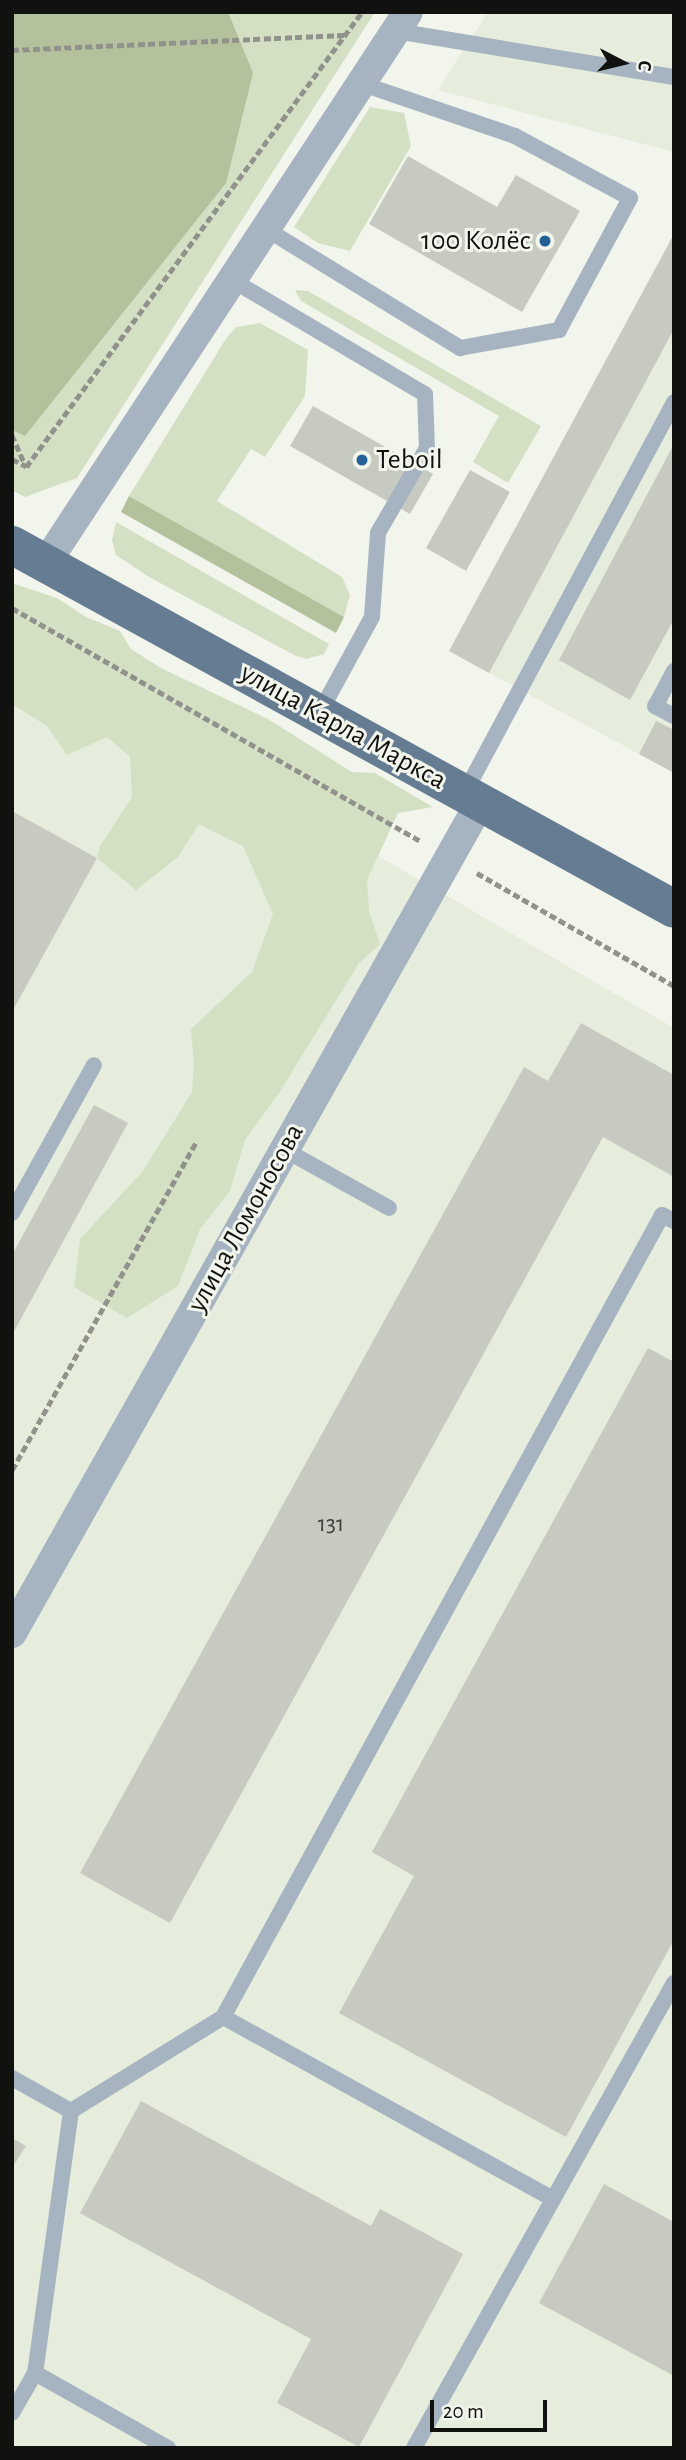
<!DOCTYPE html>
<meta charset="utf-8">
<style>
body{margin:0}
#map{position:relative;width:686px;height:2460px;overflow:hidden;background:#f2f5ec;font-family:"Alegreya Sans",sans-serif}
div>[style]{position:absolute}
.built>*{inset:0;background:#e6eddd}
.green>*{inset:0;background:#d4e0c3}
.forest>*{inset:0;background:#b3c19d}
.building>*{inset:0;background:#c6cac0}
.path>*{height:4.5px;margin-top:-2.25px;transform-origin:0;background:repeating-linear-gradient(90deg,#90928b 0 7px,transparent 0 10.5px)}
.service>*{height:16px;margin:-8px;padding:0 8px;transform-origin:8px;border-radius:8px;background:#a6b3c0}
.minor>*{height:30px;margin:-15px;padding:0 15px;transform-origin:15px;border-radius:15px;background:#a6b3c0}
.primary>*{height:38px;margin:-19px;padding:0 19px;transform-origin:19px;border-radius:19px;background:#667c93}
.dots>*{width:19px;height:19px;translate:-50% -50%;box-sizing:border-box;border:4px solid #f2f5ec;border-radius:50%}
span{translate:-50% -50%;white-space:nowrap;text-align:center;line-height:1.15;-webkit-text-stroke:6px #f2f5ec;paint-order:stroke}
.number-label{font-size:24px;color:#3e403b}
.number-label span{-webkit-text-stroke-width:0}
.poi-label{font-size:28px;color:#11120f}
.right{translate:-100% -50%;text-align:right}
.left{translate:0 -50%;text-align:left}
.street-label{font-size:28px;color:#11120f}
.frame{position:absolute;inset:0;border:14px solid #11120f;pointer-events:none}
.north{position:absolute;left:588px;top:28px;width:70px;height:70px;-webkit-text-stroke:5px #f2f5ec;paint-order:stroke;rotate:97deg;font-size:19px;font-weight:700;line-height:28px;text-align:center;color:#11120f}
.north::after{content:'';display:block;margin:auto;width:24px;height:32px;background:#11120f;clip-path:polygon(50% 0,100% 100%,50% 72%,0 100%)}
.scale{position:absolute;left:430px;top:2400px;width:117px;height:32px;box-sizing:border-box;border:4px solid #11120f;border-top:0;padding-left:9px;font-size:21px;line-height:24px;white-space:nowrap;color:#11120f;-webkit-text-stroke:5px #f2f5ec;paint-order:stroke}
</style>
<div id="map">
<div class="built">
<div style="clip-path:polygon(488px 12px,674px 12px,674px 152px,438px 90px)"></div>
<div style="clip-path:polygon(674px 234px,674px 773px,449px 651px)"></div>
<div style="clip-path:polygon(12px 643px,674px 1028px,674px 2448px,12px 2448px)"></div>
</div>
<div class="green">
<div style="clip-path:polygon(12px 12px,375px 12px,77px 478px,25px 497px,12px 490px)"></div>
<div style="clip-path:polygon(370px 107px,404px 113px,411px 146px,350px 251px,318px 243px,294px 227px)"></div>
<div style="clip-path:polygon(295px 290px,308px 291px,541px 426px,508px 483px,473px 462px,499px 416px,301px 301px)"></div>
<div style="clip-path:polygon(260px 323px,308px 350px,305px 396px,265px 457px,251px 449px,217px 501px,342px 577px,350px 595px,344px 617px,129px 496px,227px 337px,236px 327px)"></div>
<div style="clip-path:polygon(116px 522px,329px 644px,324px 654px,307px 659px,296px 656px,149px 577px,116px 555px,112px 540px)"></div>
<div style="clip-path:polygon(12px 583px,57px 598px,86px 617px,120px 631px,131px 649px,161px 668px,268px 719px,352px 772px,375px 773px,433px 807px,398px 813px,367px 880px,369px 911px,380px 944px,359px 963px,279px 1093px,245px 1140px,230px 1191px,200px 1229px,178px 1286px,127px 1318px,74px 1287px,80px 1239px,143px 1171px,192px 1092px,194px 1065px,191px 1029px,252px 972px,273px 914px,243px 846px,199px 824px,178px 857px,136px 890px,97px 858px,100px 846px,132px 797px,130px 757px,107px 737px,67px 755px,47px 726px,12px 704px)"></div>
</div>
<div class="forest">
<div style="clip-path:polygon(12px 12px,228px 12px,253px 73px,226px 183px,25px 436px,12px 430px)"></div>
<div style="clip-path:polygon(129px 496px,344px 617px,336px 633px,121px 512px)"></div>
</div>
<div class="building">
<div style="clip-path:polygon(408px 156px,497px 207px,516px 175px,580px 211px,522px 312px,369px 224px)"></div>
<div style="clip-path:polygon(674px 234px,674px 329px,489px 673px,449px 651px)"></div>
<div style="clip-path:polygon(313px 406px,433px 474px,410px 514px,290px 446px)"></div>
<div style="clip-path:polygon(674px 444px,674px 619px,630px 700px,559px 660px)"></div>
<div style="clip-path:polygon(470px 470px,510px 492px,466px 571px,426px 548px)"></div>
<div style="clip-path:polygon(656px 721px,674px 730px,674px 773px,639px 754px)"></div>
<div style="clip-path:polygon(12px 811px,97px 858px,12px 1012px)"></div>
<div style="clip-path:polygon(581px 1023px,674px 1075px,674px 1177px,603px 1137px,170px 1923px,80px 1873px,524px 1067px,548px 1081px)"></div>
<div style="clip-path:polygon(94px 1105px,128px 1123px,12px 1335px,12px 1255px)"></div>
<div style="clip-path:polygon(648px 1348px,674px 1362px,674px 1940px,566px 2137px,339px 2013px,414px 1876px,372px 1852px)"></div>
<div style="clip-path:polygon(141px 2101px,371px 2226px,380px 2209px,463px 2254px,359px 2447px,277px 2403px,311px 2339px,80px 2213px)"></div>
<div style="clip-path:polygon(12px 2138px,26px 2146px,12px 2168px)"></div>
<div style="clip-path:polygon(604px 2184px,674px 2222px,674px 2376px,539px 2303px)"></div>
</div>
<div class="path">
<div style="left:12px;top:50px;width:333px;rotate:-2.6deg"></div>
<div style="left:12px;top:435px;width:34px;rotate:66deg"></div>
<div style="left:12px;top:459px;width:16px;rotate:27deg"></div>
<div style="left:26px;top:467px;width:566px;rotate:-53.56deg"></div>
<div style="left:12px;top:608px;width:471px;rotate:29.7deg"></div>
<div style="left:477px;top:873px;width:227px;rotate:29.8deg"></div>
<div style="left:12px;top:1470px;width:376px;rotate:-60.7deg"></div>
</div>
<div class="service">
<div style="left:396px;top:31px;width:282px;rotate:9.4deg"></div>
<div style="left:266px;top:229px;width:228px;rotate:31.5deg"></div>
<div style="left:460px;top:348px;width:101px;rotate:-10.3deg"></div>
<div style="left:559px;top:330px;width:150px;rotate:-61.7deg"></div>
<div style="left:630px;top:198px;width:131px;rotate:-151.7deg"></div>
<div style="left:515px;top:136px;width:162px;rotate:-161.2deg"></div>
<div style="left:232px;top:280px;width:224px;rotate:30.6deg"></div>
<div style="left:425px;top:394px;width:54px;rotate:87.9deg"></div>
<div style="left:427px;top:448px;width:98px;rotate:120deg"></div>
<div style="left:378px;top:533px;width:84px;rotate:94.1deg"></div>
<div style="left:372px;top:617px;width:111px;rotate:118.7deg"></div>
<div style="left:674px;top:671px;width:40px;rotate:118deg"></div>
<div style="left:655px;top:706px;width:21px;rotate:28deg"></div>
<div style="left:464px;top:794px;width:445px;rotate:-61.8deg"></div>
<div style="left:285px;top:1150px;width:119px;rotate:29.1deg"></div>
<div style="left:12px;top:1213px;width:169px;rotate:-61deg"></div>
<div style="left:12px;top:2078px;width:68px;rotate:29.2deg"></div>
<div style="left:71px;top:2111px;width:264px;rotate:97.8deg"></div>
<div style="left:35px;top:2373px;width:46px;rotate:119.9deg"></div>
<div style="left:71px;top:2111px;width:179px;rotate:-31.7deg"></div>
<div style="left:553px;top:2199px;width:377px;rotate:-151.1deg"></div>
<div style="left:223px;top:2017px;width:914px;rotate:-61.3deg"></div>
<div style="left:662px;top:1215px;width:13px;rotate:27deg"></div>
<div style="left:35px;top:2373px;width:153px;rotate:29.4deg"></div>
<div style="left:414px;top:2448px;width:533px;rotate:-60.79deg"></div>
</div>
<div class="minor">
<div style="left:46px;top:563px;width:659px;rotate:-56.7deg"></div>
<div style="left:12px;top:1633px;width:953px;rotate:-60.58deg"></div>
</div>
<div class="primary">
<div style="left:12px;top:545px;width:755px;rotate:28.8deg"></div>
</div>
<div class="dots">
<div style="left:545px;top:241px;background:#236097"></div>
<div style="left:362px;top:460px;background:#236097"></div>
</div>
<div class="number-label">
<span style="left:331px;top:1525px">131</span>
</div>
<div class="poi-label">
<span class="right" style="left:531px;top:241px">100 Колёс</span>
<span class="left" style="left:376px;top:460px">Teboil</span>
</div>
<div class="street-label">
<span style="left:343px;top:727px;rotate:29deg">улица Карла Маркса</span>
<span style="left:246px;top:1218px;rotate:-61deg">улица Ломоносова</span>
</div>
<div class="frame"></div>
<div class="north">С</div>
<div class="scale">20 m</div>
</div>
